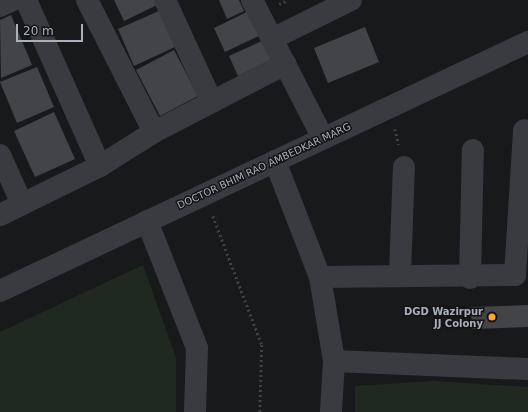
<!DOCTYPE html>
<style>
body{margin:0}
#map{position:relative;width:528px;height:412px;overflow:hidden;background:#18191b;font-family:"DejaVu Sans",sans-serif}
div>[style]{position:absolute}
.green>*{inset:0;background:#202920}
.building>*{inset:0;background:#424448}
.path>*{height:2.5px;margin-top:-1.25px;transform-origin:0;background:repeating-linear-gradient(90deg,#3f4247 0 2px,transparent 0 5px)}
.minor>*{height:22px;margin:-11px;padding:0 11px;transform-origin:11px;border-radius:11px;background:#393b40}
.dots>*{width:11px;height:11px;translate:-50% -50%;box-sizing:border-box;border:2px solid #131316;border-radius:50%}
span{translate:-50% -50%;white-space:nowrap;text-align:center;line-height:1.15;-webkit-text-stroke:3px #131316;paint-order:stroke}
.street-label{font-size:10px;color:#aab1bb}
.poi-label{font-size:10px;color:#aab1bb;font-weight:700}
.right{translate:-100% -50%;text-align:right}
.scale{position:absolute;left:16px;top:24px;width:67px;height:18px;box-sizing:border-box;border:2px solid #aab1bb;border-top:0;padding-left:5px;font-size:12px;line-height:14px;white-space:nowrap;color:#aab1bb;-webkit-text-stroke:3px #131316;paint-order:stroke}
</style>
<div id="map">
<div class="green">
<div style="clip-path:polygon(143px 265px,176px 358px,176px 412px,0 412px,0 332px)"></div>
<div style="clip-path:polygon(432px 381px,528px 387px,528px 412px,355px 412px,355px 386px)"></div>
</div>
<div class="building">
<div style="clip-path:polygon(114px 0,155px 0,157px 5px,124px 21px)"></div>
<div style="clip-path:polygon(219px 0,239px 0,244px 11px,227px 19px)"></div>
<div style="clip-path:polygon(251px 10px,263px 34px,225px 52px,214px 28px)"></div>
<div style="clip-path:polygon(159px 11px,175px 47px,134px 66px,118px 29px)"></div>
<div style="clip-path:polygon(11px 15px,32px 65px,1px 78px,0 20px)"></div>
<div style="clip-path:polygon(365px 27px,379px 62px,328px 83px,314px 48px)"></div>
<div style="clip-path:polygon(264px 40px,273px 59px,238px 76px,229px 56px)"></div>
<div style="clip-path:polygon(174px 50px,198px 96px,160px 116px,136px 70px)"></div>
<div style="clip-path:polygon(37px 67px,54px 107px,17px 123px,0 82px)"></div>
<div style="clip-path:polygon(54px 112px,75px 159px,35px 177px,14px 131px)"></div>
<div style="clip-path:polygon(528px 305px,528px 327px,472px 329px,471px 307px)"></div>
</div>
<div class="path">
<div style="left:279px;top:4px;width:10px;rotate:-24deg"></div>
<div style="left:395px;top:129px;width:16px;rotate:76deg"></div>
<div style="left:213px;top:216px;width:138px;rotate:69.2deg"></div>
<div style="left:262px;top:345px;width:67px;rotate:91.7deg"></div>
</div>
<div class="minor">
<div style="left:26px;top:0;width:182px;rotate:66deg"></div>
<div style="left:87px;top:0;width:148px;rotate:63.1deg"></div>
<div style="left:165px;top:0;width:112px;rotate:65.3deg"></div>
<div style="left:252px;top:0;width:155px;rotate:62.8deg"></div>
<div style="left:0;top:6px;width:14px;rotate:-25deg"></div>
<div style="left:272px;top:39px;width:88px;rotate:-26.3deg"></div>
<div style="left:0;top:155px;width:54px;rotate:65.8deg"></div>
<div style="left:275px;top:161px;width:124px;rotate:68.8deg"></div>
<div style="left:320px;top:277px;width:85px;rotate:80.5deg"></div>
<div style="left:334px;top:361px;width:51px;rotate:93.4deg"></div>
<div style="left:0;top:215px;width:111px;rotate:-26.1deg"></div>
<div style="left:100px;top:166px;width:64px;rotate:-32.2deg"></div>
<div style="left:154px;top:132px;width:148px;rotate:-27.4deg"></div>
<div style="left:147px;top:221px;width:136px;rotate:68.5deg"></div>
<div style="left:197px;top:348px;width:64px;rotate:91.8deg"></div>
<div style="left:400px;top:274px;width:107px;rotate:-87.9deg"></div>
<div style="left:320px;top:277px;width:195px;rotate:-0.6deg"></div>
<div style="left:515px;top:275px;width:145px;rotate:-86.4deg"></div>
<div style="left:470px;top:278px;width:128px;rotate:-88.7deg"></div>
<div style="left:0;top:291px;width:584px;rotate:-25.25deg"></div>
<div style="left:334px;top:361px;width:194px;rotate:2.4deg"></div>
</div>
<div class="dots">
<div style="left:492px;top:317px;background:#fca62f"></div>
</div>
<div class="street-label">
<span style="left:264px;top:166px;rotate:-25deg">DOCTOR BHIM RAO AMBEDKAR MARG</span>
</div>
<div class="poi-label">
<span class="right" style="left:483px;top:317px">DGD Wazirpur<br>JJ Colony</span>
</div>
<div class="scale">20 m</div>
</div>
